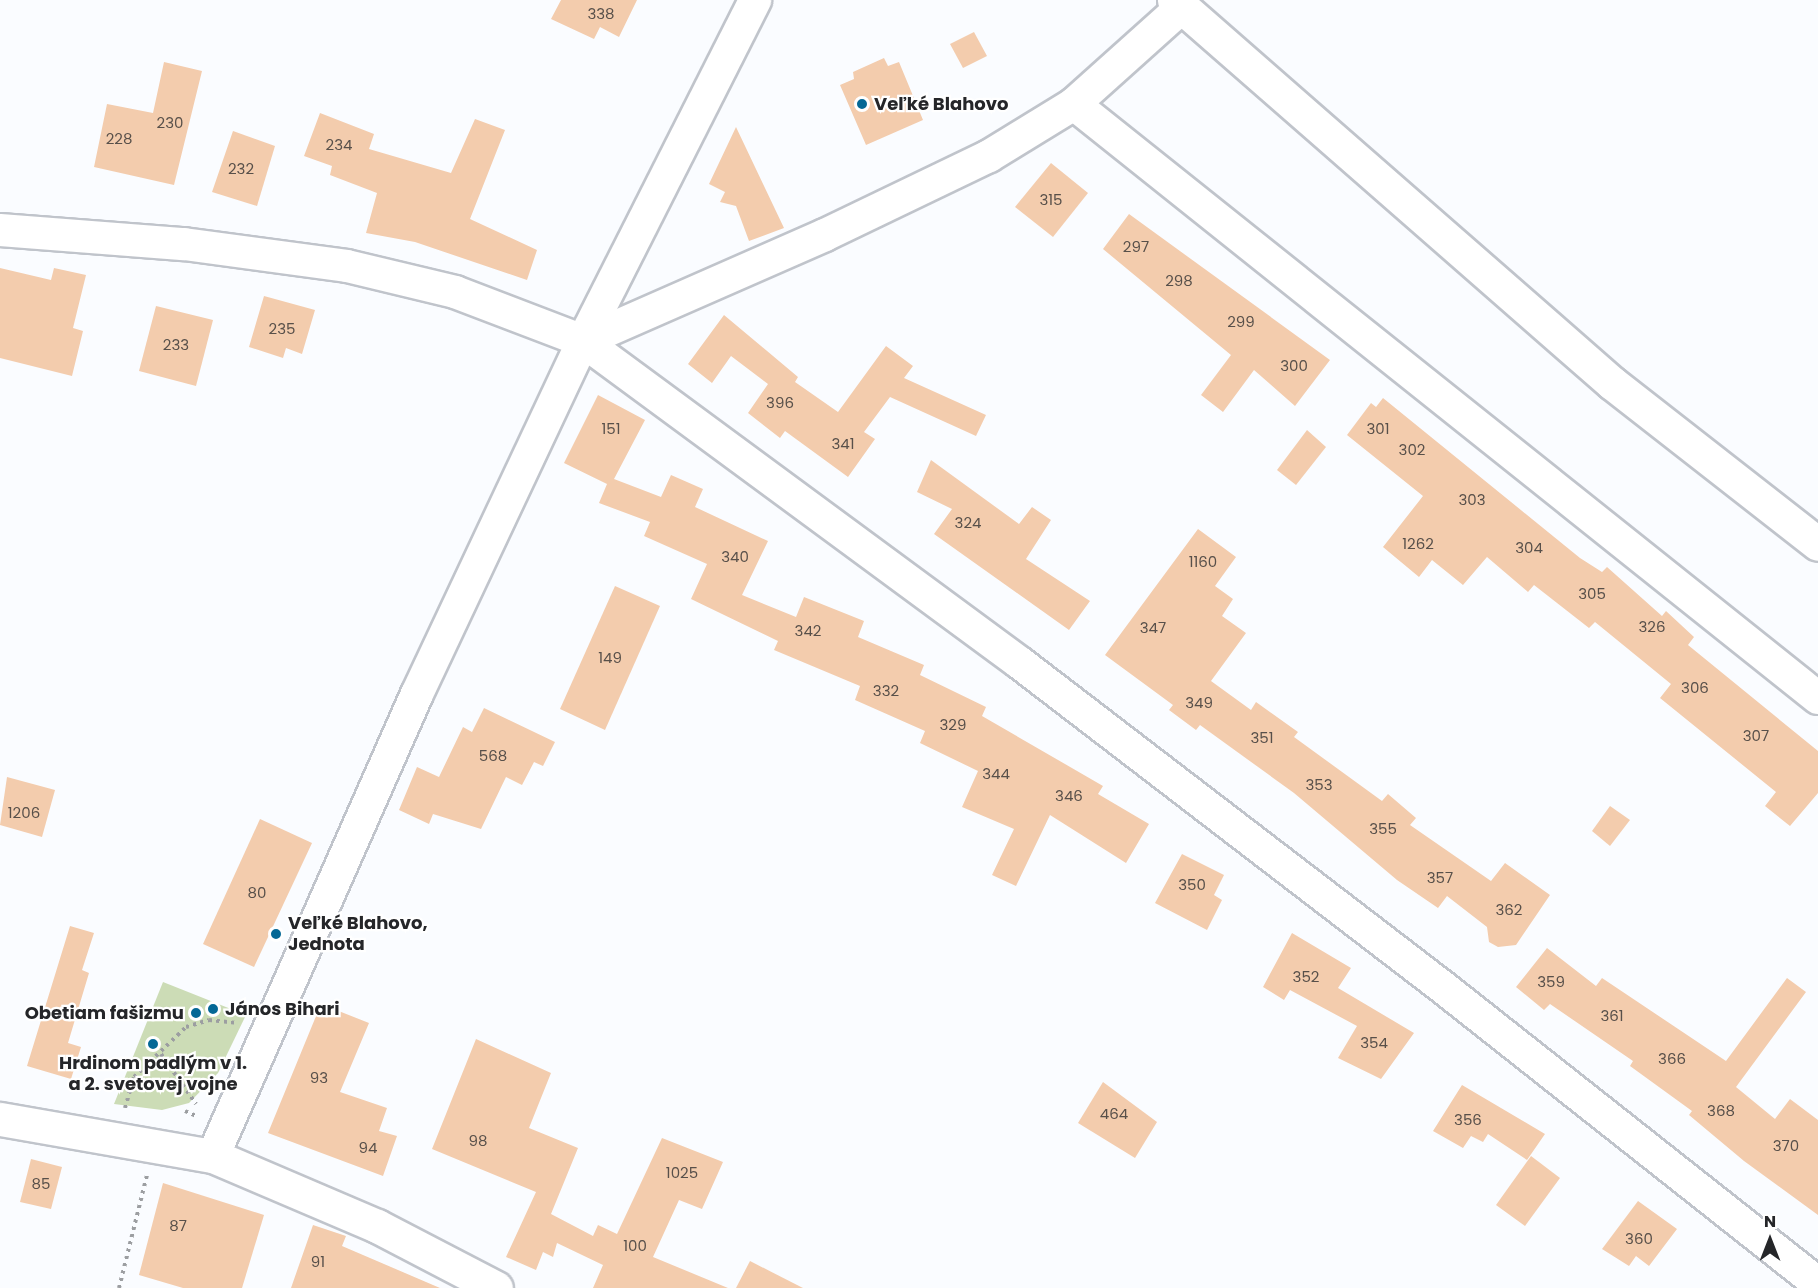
<!DOCTYPE html>
<meta charset="utf-8">
<style>
body{margin:0}
#map{position:relative;width:1818px;height:1288px;overflow:hidden;background:#fafcff;font-family:Poppins,sans-serif}
div>[style]{position:absolute}
.green>*{inset:0;background:#ccdcb6}
.building>*{inset:0;background:#f3ccad}
.path>*{height:4px;margin-top:-2px;transform-origin:0;background:repeating-linear-gradient(90deg,#9c9ea1 0 3px,transparent 0 7.5px)}
.roads{filter:drop-shadow(2px 0 #c0c4cb) drop-shadow(-2px 0 #c0c4cb) drop-shadow(0 2px #c0c4cb) drop-shadow(0 -2px #c0c4cb)}
.minor>*{height:32px;margin:-16px;padding:0 16px;transform-origin:16px;border-radius:16px;background:#fff}
.tertiary>*{height:33px;margin:-16.5px;padding:0 16.5px;transform-origin:16.5px;border-radius:16.5px;background:#fff}
.secondary>*{height:33px;margin:-16.5px;padding:0 16.5px;transform-origin:16.5px;border-radius:16.5px;background:#fff}
.dots>*{width:16px;height:16px;translate:-50% -50%;box-sizing:border-box;border:3px solid #fff;border-radius:50%}
span{translate:-50% -50%;white-space:nowrap;text-align:center;line-height:1.15;-webkit-text-stroke:4.5px #fff;paint-order:stroke}
.number-label{font-size:15px;color:#58504a}
.number-label span{-webkit-text-stroke-width:0}
.poi-label{font-size:18px;color:#252629;font-weight:700}
.left{translate:0 -50%;text-align:left}
.right{translate:-100% -50%;text-align:right}
.north{position:absolute;left:1740px;top:1210px;width:60px;height:60px;-webkit-text-stroke:4px #fff;paint-order:stroke;rotate:0deg;font-size:16px;font-weight:700;line-height:24px;text-align:center;color:#252629}
.north::after{content:'';display:block;margin:auto;width:21px;height:27px;background:#252629;clip-path:polygon(50% 0,100% 100%,50% 72%,0 100%)}
</style>
<div id="map">
<div class="green">
<div style="clip-path:polygon(163px 982px,246px 1015px,218px 1073px,189px 1103px,162px 1110px,114px 1104px)"></div>
</div>
<div class="building">
<div style="clip-path:polygon(561px 0,637px 0,619px 37px,600px 27px,594px 39px,551px 19px)"></div>
<div style="clip-path:polygon(974px 32px,987px 56px,963px 68px,950px 44px)"></div>
<div style="clip-path:polygon(884px 58px,888px 66px,899px 62px,923px 120px,866px 145px,840px 85px,854px 79px,853px 72px)"></div>
<div style="clip-path:polygon(164px 62px,202px 71px,174px 185px,94px 167px,107px 104px,153px 113px)"></div>
<div style="clip-path:polygon(320px 113px,374px 134px,369px 149px,451px 173px,475px 119px,505px 130px,470px 219px,537px 250px,527px 280px,415px 242px,366px 233px,377px 193px,330px 175px,332px 166px,304px 156px)"></div>
<div style="clip-path:polygon(736px 127px,784px 228px,749px 241px,736px 206px,720px 202px,725px 192px,709px 184px)"></div>
<div style="clip-path:polygon(233px 131px,275px 146px,257px 206px,212px 192px)"></div>
<div style="clip-path:polygon(1051px 163px,1088px 193px,1053px 237px,1015px 207px)"></div>
<div style="clip-path:polygon(1129px 214px,1330px 360px,1295px 406px,1254px 370px,1223px 412px,1201px 395px,1231px 355px,1103px 249px)"></div>
<div style="clip-path:polygon(0 268px,51px 280px,54px 268px,86px 275px,73px 328px,83px 331px,72px 376px,0 358px)"></div>
<div style="clip-path:polygon(264px 296px,315px 310px,302px 354px,286px 348px,283px 358px,249px 347px)"></div>
<div style="clip-path:polygon(156px 306px,213px 320px,196px 386px,139px 371px)"></div>
<div style="clip-path:polygon(724px 315px,798px 377px,795px 382px,838px 412px,886px 346px,913px 366px,904px 378px,986px 415px,976px 436px,890px 397px,864px 432px,875px 439px,848px 477px,785px 431px,780px 438px,748px 413px,768px 384px,731px 356px,712px 383px,688px 364px)"></div>
<div style="clip-path:polygon(598px 395px,645px 420px,614px 479px,661px 497px,671px 475px,703px 489px,695px 507px,768px 541px,742px 595px,796px 617px,804px 597px,864px 621px,858px 637px,924px 665px,920px 675px,986px 707px,982px 716px,1103px 786px,1098px 794px,1149px 824px,1126px 863px,1050px 815px,1016px 886px,992px 875px,1014px 829px,962px 807px,978px 771px,920px 743px,925px 731px,855px 700px,860px 686px,774px 650px,778px 641px,691px 599px,707px 564px,644px 536px,650px 522px,599px 503px,607px 484px,564px 463px)"></div>
<div style="clip-path:polygon(1383px 398px,1580px 558px,1602px 572px,1607px 567px,1662px 616px,1666px 611px,1694px 637px,1688px 645px,1818px 751px,1818px 793px,1790px 826px,1765px 806px,1776px 792px,1660px 698px,1671px 684px,1595px 622px,1589px 628px,1534px 585px,1528px 592px,1487px 557px,1463px 585px,1432px 560px,1419px 577px,1383px 547px,1423px 496px,1347px 435px,1371px 403px,1376px 407px)"></div>
<div style="clip-path:polygon(1307px 430px,1326px 447px,1296px 485px,1277px 470px)"></div>
<div style="clip-path:polygon(931px 460px,1019px 524px,1032px 507px,1051px 520px,1026px 559px,1090px 601px,1069px 630px,934px 534px,952px 509px,917px 492px)"></div>
<div style="clip-path:polygon(1198px 529px,1236px 557px,1215px 586px,1233px 599px,1222px 616px,1246px 633px,1211px 681px,1251px 710px,1256px 702px,1298px 732px,1294px 737px,1382px 801px,1388px 794px,1416px 818px,1410px 825px,1491px 881px,1505px 863px,1550px 895px,1516px 945px,1498px 947px,1489px 942px,1487px 927px,1447px 896px,1438px 908px,1397px 880px,1294px 793px,1200px 725px,1196px 730px,1169px 710px,1173px 705px,1105px 655px)"></div>
<div style="clip-path:polygon(615px 586px,660px 606px,605px 730px,560px 709px)"></div>
<div style="clip-path:polygon(484px 708px,555px 742px,543px 766px,534px 762px,522px 785px,506px 777px,481px 829px,433px 814px,429px 824px,399px 810px,417px 767px,439px 777px,463px 727px,472px 732px)"></div>
<div style="clip-path:polygon(7px 777px,55px 790px,42px 837px,0 825px)"></div>
<div style="clip-path:polygon(1610px 806px,1630px 820px,1610px 846px,1592px 831px)"></div>
<div style="clip-path:polygon(260px 819px,312px 843px,254px 967px,203px 944px)"></div>
<div style="clip-path:polygon(1182px 854px,1224px 875px,1214px 895px,1222px 900px,1207px 930px,1155px 903px)"></div>
<div style="clip-path:polygon(70px 926px,94px 933px,82px 970px,89px 973px,68px 1043px,81px 1047px,71px 1079px,27px 1066px)"></div>
<div style="clip-path:polygon(1292px 933px,1351px 968px,1338px 988px,1414px 1033px,1381px 1079px,1338px 1058px,1357px 1026px,1290px 990px,1284px 1000px,1263px 987px)"></div>
<div style="clip-path:polygon(1547px 948px,1596px 986px,1602px 978px,1726px 1061px,1787px 978px,1806px 992px,1736px 1087px,1775px 1119px,1790px 1099px,1818px 1120px,1818px 1215px,1744px 1161px,1689px 1115px,1692px 1111px,1630px 1066px,1633px 1061px,1550px 1004px,1544px 1010px,1516px 987px)"></div>
<div style="clip-path:polygon(321px 1004px,369px 1023px,340px 1092px,387px 1108px,379px 1131px,397px 1136px,383px 1176px,268px 1133px)"></div>
<div style="clip-path:polygon(476px 1039px,551px 1073px,529px 1128px,578px 1148px,551px 1214px,593px 1236px,598px 1225px,617px 1234px,662px 1138px,723px 1162px,702px 1209px,679px 1200px,653px 1257px,728px 1288px,593px 1288px,603px 1265px,557px 1243px,553px 1257px,543px 1252px,536px 1270px,506px 1257px,536px 1192px,432px 1149px)"></div>
<div style="clip-path:polygon(1103px 1082px,1157px 1122px,1135px 1158px,1078px 1123px)"></div>
<div style="clip-path:polygon(1462px 1085px,1545px 1134px,1527px 1160px,1488px 1134px,1483px 1142px,1471px 1136px,1463px 1148px,1433px 1131px)"></div>
<div style="clip-path:polygon(1531px 1156px,1560px 1178px,1525px 1226px,1496px 1205px)"></div>
<div style="clip-path:polygon(31px 1159px,62px 1167px,51px 1209px,20px 1202px)"></div>
<div style="clip-path:polygon(163px 1183px,264px 1215px,242px 1288px,183px 1288px,139px 1275px)"></div>
<div style="clip-path:polygon(1638px 1201px,1677px 1229px,1649px 1266px,1636px 1256px,1629px 1266px,1602px 1249px)"></div>
<div style="clip-path:polygon(313px 1225px,346px 1236px,342px 1246px,440px 1288px,291px 1288px)"></div>
<div style="clip-path:polygon(750px 1261px,803px 1288px,736px 1288px)"></div>
</div>
<div class="path">
<div style="left:161px;top:1054px;width:61px;rotate:55deg"></div>
<div style="left:125px;top:1108px;width:32px;rotate:-74deg"></div>
<div style="left:134px;top:1077px;width:72px;rotate:-43.9deg"></div>
<div style="left:186px;top:1027px;width:24px;rotate:-17deg"></div>
<div style="left:209px;top:1020px;width:30px;rotate:6deg"></div>
<div style="left:185px;top:1111px;width:12px;rotate:24deg"></div>
<div style="left:119px;top:1288px;width:116px;rotate:-76.1deg"></div>
</div>
<div class="roads">
<div class="minor">
<div style="left:1182px;top:7px;width:145px;rotate:138.1deg"></div>
<div style="left:1074px;top:104px;width:100px;rotate:148.5deg"></div>
<div style="left:989px;top:156px;width:182px;rotate:154.3deg"></div>
<div style="left:825px;top:235px;width:264px;rotate:156.3deg"></div>
<div style="left:583px;top:341px;width:543px;rotate:36.38deg"></div>
<div style="left:1020px;top:663px;width:529px;rotate:37.48deg"></div>
<div style="left:1440px;top:985px;width:482px;rotate:38.3deg"></div>
<div style="left:1074px;top:104px;width:952px;rotate:38.6deg"></div>
<div style="left:0;top:230px;width:185px;rotate:4.4deg"></div>
<div style="left:184px;top:244px;width:164px;rotate:7.7deg"></div>
<div style="left:347px;top:266px;width:111px;rotate:13.5deg"></div>
<div style="left:455px;top:292px;width:137px;rotate:20.9deg"></div>
<div style="left:213px;top:1156px;width:505px;rotate:-66.18deg"></div>
<div style="left:417px;top:694px;width:390px;rotate:-64.8deg"></div>
<div style="left:583px;top:341px;width:382px;rotate:-63.2deg"></div>
</div>
<div class="tertiary">
<div style="left:0;top:1119px;width:216px;rotate:9.9deg"></div>
<div style="left:213px;top:1156px;width:178px;rotate:23.1deg"></div>
<div style="left:377px;top:1226px;width:134px;rotate:27.5deg"></div>
</div>
<div class="secondary">
<div style="left:1174px;top:0;width:582px;rotate:41.17deg"></div>
<div style="left:1612px;top:383px;width:261px;rotate:38deg"></div>
</div>
</div>
<div class="dots">
<div style="left:862px;top:104px;background:#046896"></div>
<div style="left:276px;top:934px;background:#046896"></div>
<div style="left:213px;top:1009px;background:#046896"></div>
<div style="left:196px;top:1013px;background:#046896"></div>
<div style="left:153px;top:1044px;background:#046896"></div>
</div>
<div class="number-label">
<span style="left:601px;top:14px">338</span>
<span style="left:170px;top:123px">230</span>
<span style="left:119px;top:139px">228</span>
<span style="left:339px;top:145px">234</span>
<span style="left:241px;top:169px">232</span>
<span style="left:1051px;top:200px">315</span>
<span style="left:1136px;top:247px">297</span>
<span style="left:1179px;top:281px">298</span>
<span style="left:1241px;top:322px">299</span>
<span style="left:282px;top:329px">235</span>
<span style="left:176px;top:345px">233</span>
<span style="left:1294px;top:366px">300</span>
<span style="left:780px;top:403px">396</span>
<span style="left:611px;top:429px">151</span>
<span style="left:1378px;top:429px">301</span>
<span style="left:843px;top:444px">341</span>
<span style="left:1412px;top:450px">302</span>
<span style="left:1472px;top:500px">303</span>
<span style="left:968px;top:523px">324</span>
<span style="left:1418px;top:544px">1262</span>
<span style="left:1529px;top:548px">304</span>
<span style="left:735px;top:557px">340</span>
<span style="left:1203px;top:562px">1160</span>
<span style="left:1592px;top:594px">305</span>
<span style="left:1652px;top:627px">326</span>
<span style="left:1153px;top:628px">347</span>
<span style="left:808px;top:631px">342</span>
<span style="left:610px;top:658px">149</span>
<span style="left:1695px;top:688px">306</span>
<span style="left:886px;top:691px">332</span>
<span style="left:1199px;top:703px">349</span>
<span style="left:953px;top:725px">329</span>
<span style="left:1756px;top:736px">307</span>
<span style="left:1262px;top:738px">351</span>
<span style="left:493px;top:756px">568</span>
<span style="left:996px;top:774px">344</span>
<span style="left:1319px;top:785px">353</span>
<span style="left:1069px;top:796px">346</span>
<span style="left:24px;top:813px">1206</span>
<span style="left:1383px;top:829px">355</span>
<span style="left:1440px;top:878px">357</span>
<span style="left:1192px;top:885px">350</span>
<span style="left:257px;top:893px">80</span>
<span style="left:1509px;top:910px">362</span>
<span style="left:1306px;top:977px">352</span>
<span style="left:1551px;top:982px">359</span>
<span style="left:1612px;top:1016px">361</span>
<span style="left:1374px;top:1043px">354</span>
<span style="left:1672px;top:1059px">366</span>
<span style="left:319px;top:1078px">93</span>
<span style="left:1721px;top:1111px">368</span>
<span style="left:1114px;top:1114px">464</span>
<span style="left:1468px;top:1120px">356</span>
<span style="left:478px;top:1141px">98</span>
<span style="left:1786px;top:1146px">370</span>
<span style="left:368px;top:1148px">94</span>
<span style="left:682px;top:1173px">1025</span>
<span style="left:41px;top:1184px">85</span>
<span style="left:178px;top:1226px">87</span>
<span style="left:1639px;top:1239px">360</span>
<span style="left:635px;top:1246px">100</span>
<span style="left:318px;top:1262px">91</span>
</div>
<div class="poi-label">
<span class="left" style="left:874px;top:104px">Veľké Blahovo</span>
<span class="left" style="left:288px;top:934px">Veľké Blahovo,<br>Jednota</span>
<span class="left" style="left:225px;top:1009px">János Bihari</span>
<span class="right" style="left:184px;top:1013px">Obetiam fašizmu</span>
<span style="left:153px;top:1074px">Hrdinom padlým v 1.<br>a 2. svetovej vojne</span>
</div>
<div class="north">N</div>
</div>
